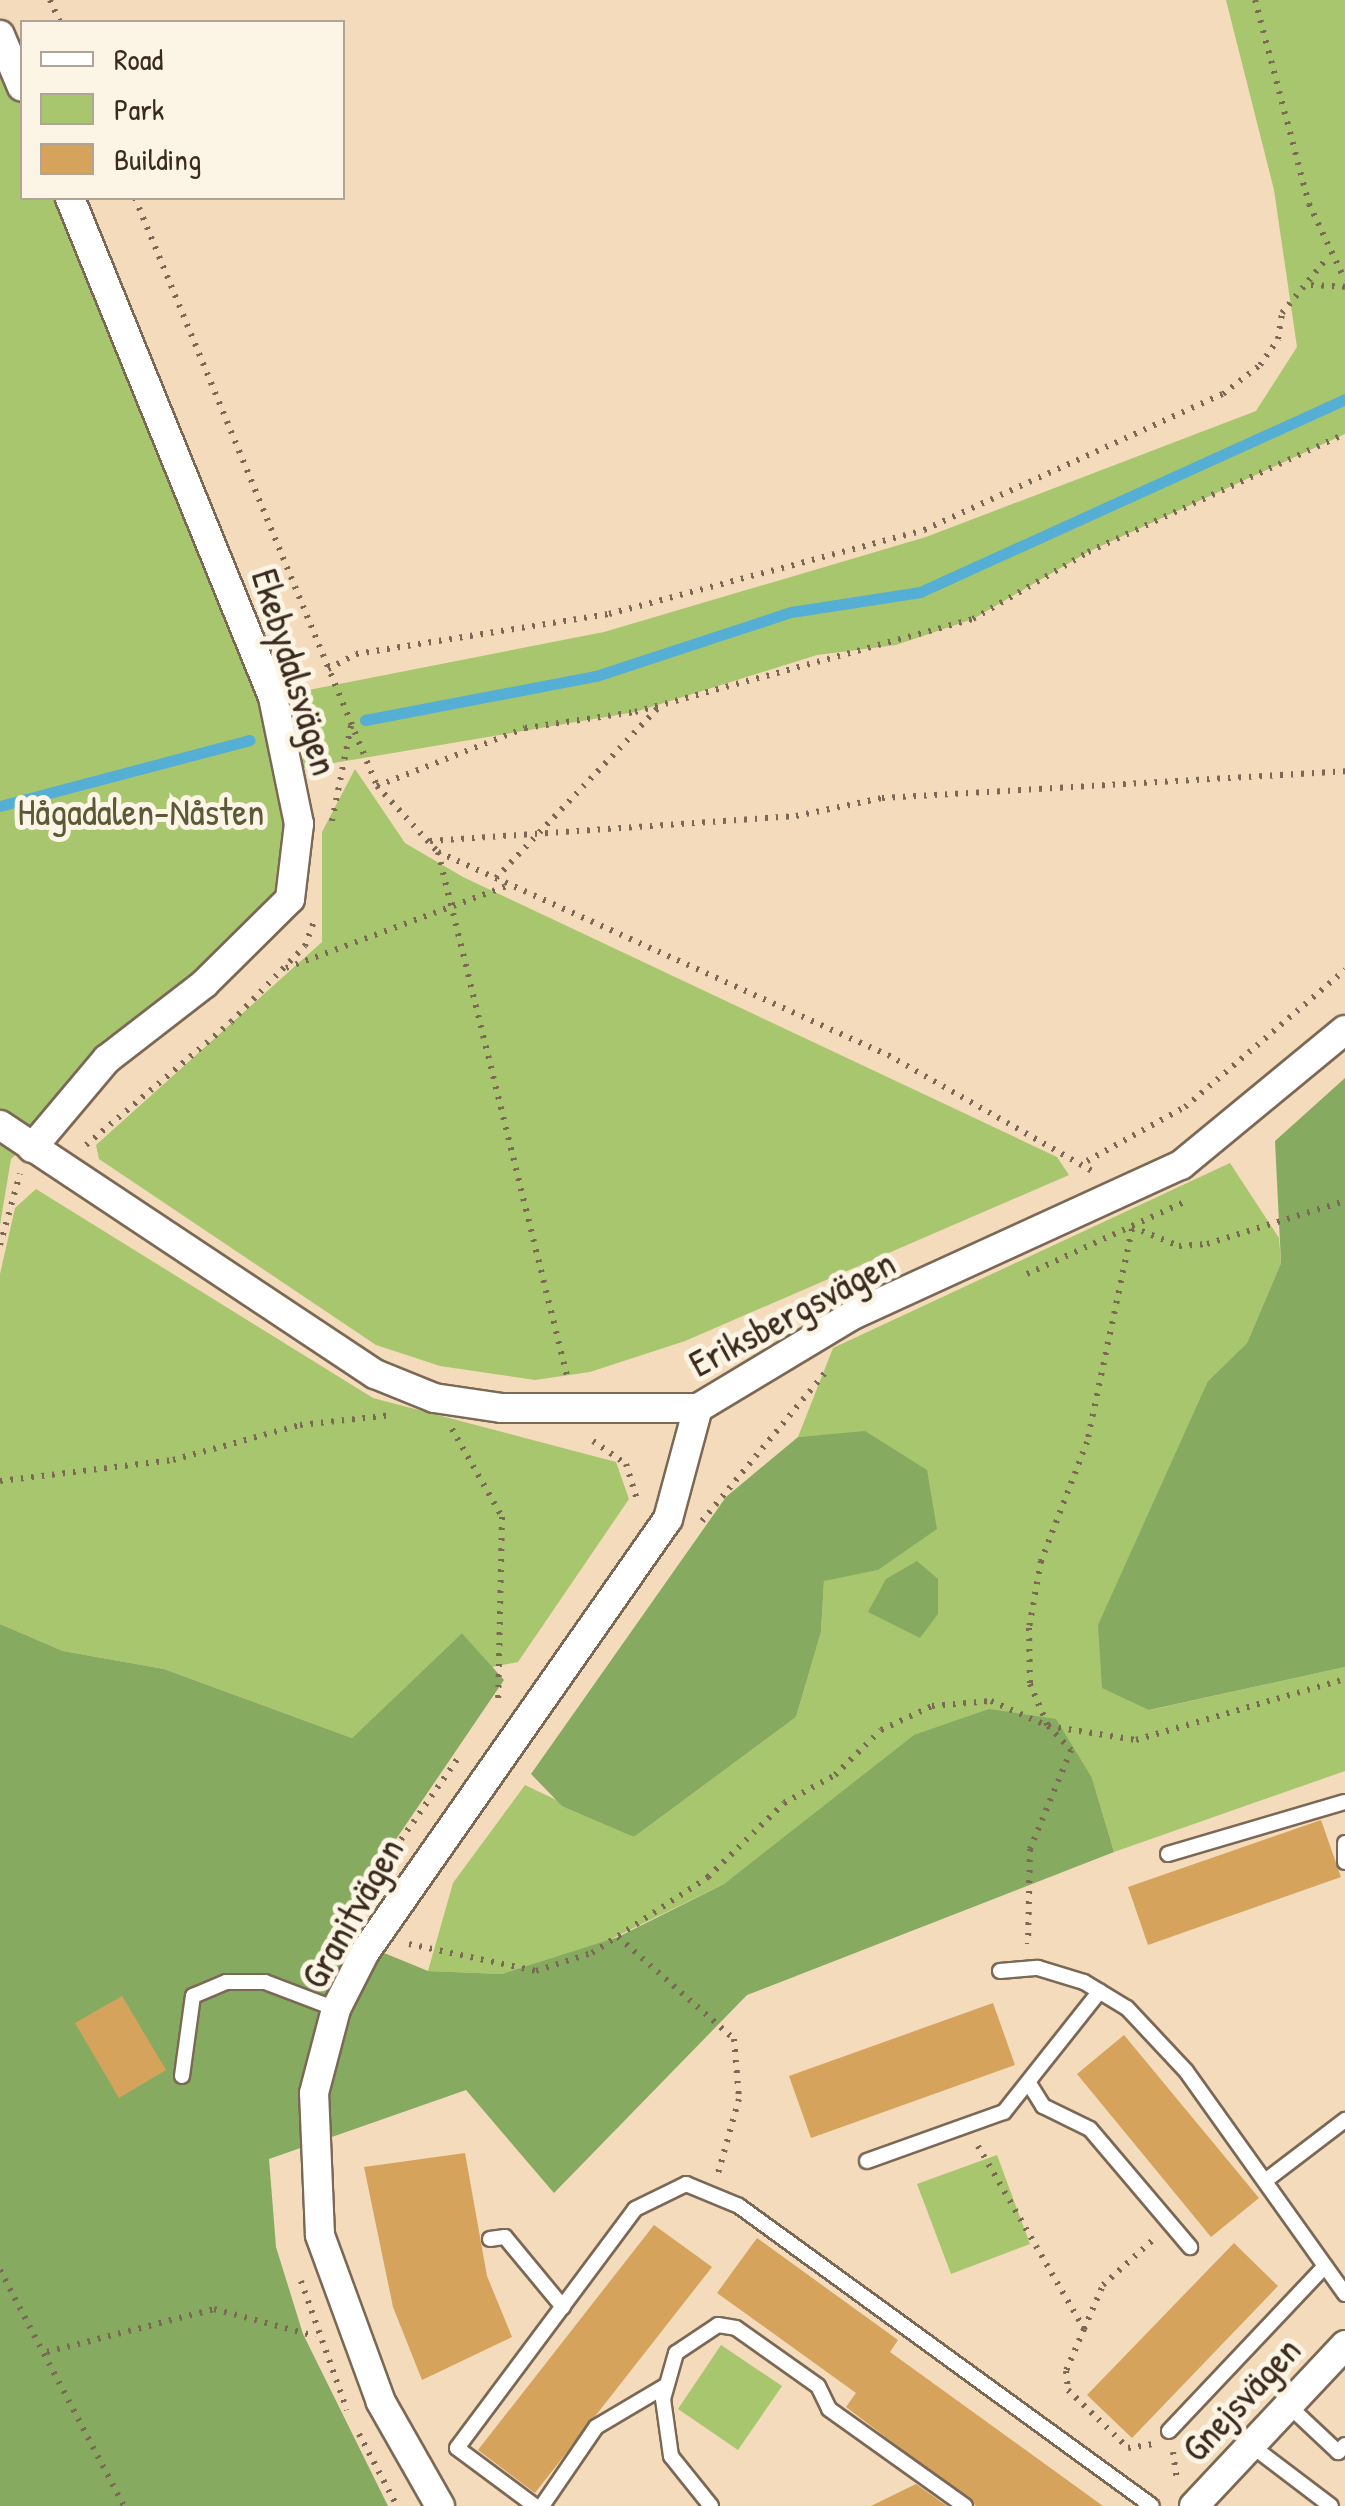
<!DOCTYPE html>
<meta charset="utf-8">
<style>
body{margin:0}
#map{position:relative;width:1345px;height:2506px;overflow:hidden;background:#f3dbbb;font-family:"Patrick Hand",sans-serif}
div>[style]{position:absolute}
.green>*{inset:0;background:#a8c66d}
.forest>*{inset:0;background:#86ab60}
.stream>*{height:11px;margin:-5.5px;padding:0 5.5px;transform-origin:5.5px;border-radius:5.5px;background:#55aed3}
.building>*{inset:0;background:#d6a35c}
.path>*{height:6px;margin-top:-3px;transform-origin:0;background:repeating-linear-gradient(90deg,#7b6855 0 2.5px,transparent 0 10.5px)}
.roads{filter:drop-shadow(2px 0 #7b6855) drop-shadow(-2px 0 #7b6855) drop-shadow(0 2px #7b6855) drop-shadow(0 -2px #7b6855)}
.service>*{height:14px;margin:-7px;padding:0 7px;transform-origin:7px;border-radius:7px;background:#fff}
.minor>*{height:28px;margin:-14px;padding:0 14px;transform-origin:14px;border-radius:14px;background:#fff}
span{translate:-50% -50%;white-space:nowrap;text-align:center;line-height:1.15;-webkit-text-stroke:10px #fcf5e5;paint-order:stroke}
.street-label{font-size:38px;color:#3b2a1e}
.park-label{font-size:38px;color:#5c5936}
.legend{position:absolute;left:20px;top:20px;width:325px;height:180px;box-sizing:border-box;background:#fcf5e5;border:2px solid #afa495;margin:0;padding:12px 18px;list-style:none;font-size:30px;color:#3b2a1e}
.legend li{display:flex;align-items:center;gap:20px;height:50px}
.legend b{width:50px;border:2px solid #afa495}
</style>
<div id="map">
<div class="green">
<div style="clip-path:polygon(1226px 0,1345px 0,1345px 434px,1088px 552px,973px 619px,896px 645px,817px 655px,635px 712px,292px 770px,290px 899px,11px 1159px,0 1225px,0 77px,7px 92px,22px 87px,22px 198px,70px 198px,273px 697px,604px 632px,926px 537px,1256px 411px,1297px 347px,1274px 190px)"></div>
<div style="clip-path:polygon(355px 769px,405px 843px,463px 877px,1057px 1157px,1069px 1175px,685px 1341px,590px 1372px,535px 1380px,440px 1366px,376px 1345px,99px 1159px,96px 1145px,322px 942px,322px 832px)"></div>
<div style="clip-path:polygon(1230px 1163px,1279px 1238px,1281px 1263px,1247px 1343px,1208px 1381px,1150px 1710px,1345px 1667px,1345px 1771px,1114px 1852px,1092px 1778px,772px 1848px,724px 1884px,572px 1958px,502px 1974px,428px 1971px,453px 1883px,525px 1785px,634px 1837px,796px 1717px,821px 1632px,824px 1580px,878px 1570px,865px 1432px,798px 1437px,833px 1348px)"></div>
<div style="clip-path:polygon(36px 1189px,373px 1398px,616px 1462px,629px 1499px,518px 1662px,492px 1667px,462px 1633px,352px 1738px,164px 1669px,63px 1651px,0 1624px,0 1274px,15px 1208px)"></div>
<div style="clip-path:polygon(997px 2155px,1030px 2244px,951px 2274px,917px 2184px)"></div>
<div style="clip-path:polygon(721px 2345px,782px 2386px,738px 2450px,678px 2409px)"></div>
</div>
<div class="forest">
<div style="clip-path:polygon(1345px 1078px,1345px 1667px,1149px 1710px,1102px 1688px,1098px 1625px,1208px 1381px,1247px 1343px,1281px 1263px,1275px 1141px)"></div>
<div style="clip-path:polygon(865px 1431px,927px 1470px,937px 1529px,878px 1570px,824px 1581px,821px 1632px,796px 1717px,634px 1837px,562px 1806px,531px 1774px,726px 1497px,798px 1437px)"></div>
<div style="clip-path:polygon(917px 1561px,938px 1579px,938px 1614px,920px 1638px,868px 1612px,886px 1579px)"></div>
<div style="clip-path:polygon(0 1624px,63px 1651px,164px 1669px,352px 1738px,462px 1633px,504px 1680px,333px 1932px,428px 1971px,502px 1974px,618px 1937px,724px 1884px,914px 1735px,989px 1709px,1056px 1719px,1092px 1778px,1114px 1852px,747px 1995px,554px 2193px,466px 2090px,269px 2159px,276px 2247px,303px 2334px,388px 2506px,0 2506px)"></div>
</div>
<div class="stream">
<div style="left:365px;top:720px;width:235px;rotate:-10.8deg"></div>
<div style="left:596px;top:676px;width:205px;rotate:-18.2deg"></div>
<div style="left:791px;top:612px;width:131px;rotate:-8.8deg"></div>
<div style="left:920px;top:592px;width:467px;rotate:-24.4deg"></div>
<div style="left:0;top:806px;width:258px;rotate:-14.8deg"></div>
</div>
<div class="building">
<div style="clip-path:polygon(1321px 1820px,1341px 1877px,1148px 1945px,1128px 1887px)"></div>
<div style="clip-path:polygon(122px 1996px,166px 2070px,119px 2098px,75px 2023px)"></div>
<div style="clip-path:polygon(993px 2003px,1015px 2065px,811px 2138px,789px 2076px)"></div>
<div style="clip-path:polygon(1124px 2035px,1259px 2198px,1211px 2237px,1077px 2074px)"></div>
<div style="clip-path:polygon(465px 2153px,487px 2276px,512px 2337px,422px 2380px,393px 2307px,364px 2167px)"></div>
<div style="clip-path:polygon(654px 2225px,712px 2267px,535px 2493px,478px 2450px)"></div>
<div style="clip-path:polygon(757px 2238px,898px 2340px,890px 2352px,1103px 2506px,976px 2506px,846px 2407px,856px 2393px,717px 2293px)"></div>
<div style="clip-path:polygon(1234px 2243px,1278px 2286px,1132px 2438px,1087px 2395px)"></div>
<div style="clip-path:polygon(916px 2484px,947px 2506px,871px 2506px)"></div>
</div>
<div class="path">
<div style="left:50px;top:0;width:24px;rotate:66deg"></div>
<div style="left:1255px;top:0;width:211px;rotate:75.2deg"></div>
<div style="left:1309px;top:204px;width:84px;rotate:64.7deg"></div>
<div style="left:135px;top:198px;width:636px;rotate:67.63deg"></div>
<div style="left:377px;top:786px;width:90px;rotate:47.3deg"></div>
<div style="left:438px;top:852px;width:494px;rotate:24.3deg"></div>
<div style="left:888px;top:1055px;width:237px;rotate:29.6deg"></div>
<div style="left:1311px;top:285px;width:34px;rotate:3deg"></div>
<div style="left:328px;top:669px;width:32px;rotate:-28deg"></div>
<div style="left:356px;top:654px;width:256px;rotate:-9deg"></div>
<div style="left:609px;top:614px;width:326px;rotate:-14.9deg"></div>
<div style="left:924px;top:530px;width:328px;rotate:-24.5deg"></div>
<div style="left:1223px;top:394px;width:47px;rotate:-38.1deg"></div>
<div style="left:1260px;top:365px;width:32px;rotate:-55deg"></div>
<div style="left:1278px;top:339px;width:26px;rotate:-81deg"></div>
<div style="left:1282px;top:313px;width:71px;rotate:-50.7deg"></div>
<div style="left:377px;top:786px;width:159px;rotate:-21.4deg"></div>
<div style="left:525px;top:728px;width:111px;rotate:-8.3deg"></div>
<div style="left:635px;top:712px;width:351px;rotate:-15.4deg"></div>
<div style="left:973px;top:619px;width:133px;rotate:-30.2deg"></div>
<div style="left:1088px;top:552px;width:283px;rotate:-24.7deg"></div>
<div style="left:332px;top:821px;width:97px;rotate:-78.7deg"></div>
<div style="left:430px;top:841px;width:367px;rotate:-3.9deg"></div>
<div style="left:796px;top:816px;width:88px;rotate:-11.8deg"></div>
<div style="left:882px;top:798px;width:464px;rotate:-3.3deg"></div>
<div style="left:438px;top:852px;width:544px;rotate:76.17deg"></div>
<div style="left:496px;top:878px;width:238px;rotate:-46.4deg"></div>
<div style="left:286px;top:968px;width:238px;rotate:-20.4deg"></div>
<div style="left:86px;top:1145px;width:190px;rotate:-40.3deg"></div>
<div style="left:231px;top:1022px;width:106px;rotate:-45.8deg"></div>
<div style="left:305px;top:946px;width:27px;rotate:-70deg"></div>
<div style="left:1087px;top:1161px;width:112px;rotate:-28.9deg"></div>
<div style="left:1185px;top:1107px;width:211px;rotate:-40.6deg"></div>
<div style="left:1132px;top:1227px;width:51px;rotate:22deg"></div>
<div style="left:1179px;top:1246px;width:28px;rotate:-4deg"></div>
<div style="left:1207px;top:1244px;width:145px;rotate:-17.3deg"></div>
<div style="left:1132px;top:1229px;width:218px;rotate:101.9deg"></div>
<div style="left:1087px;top:1442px;width:128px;rotate:111.1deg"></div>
<div style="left:1041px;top:1561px;width:68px;rotate:100.2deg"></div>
<div style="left:1029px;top:1628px;width:56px;rotate:89deg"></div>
<div style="left:1030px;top:1684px;width:46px;rotate:66.8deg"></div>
<div style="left:1048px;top:1726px;width:89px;rotate:9deg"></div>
<div style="left:1136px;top:1740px;width:218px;rotate:-16.3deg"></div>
<div style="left:0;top:1245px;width:74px;rotate:-74.3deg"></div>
<div style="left:1027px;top:1274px;width:173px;rotate:-24.6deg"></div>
<div style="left:452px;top:1429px;width:101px;rotate:60.4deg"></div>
<div style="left:502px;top:1517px;width:187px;rotate:91.2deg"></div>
<div style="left:593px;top:1441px;width:40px;rotate:34.9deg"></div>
<div style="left:626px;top:1464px;width:41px;rotate:72.9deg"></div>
<div style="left:0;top:1481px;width:174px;rotate:-6.9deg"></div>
<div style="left:173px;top:1460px;width:132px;rotate:-15.4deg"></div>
<div style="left:300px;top:1425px;width:93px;rotate:-6.2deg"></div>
<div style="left:702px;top:1521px;width:197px;rotate:-50.3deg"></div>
<div style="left:365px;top:1891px;width:167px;rotate:-55deg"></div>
<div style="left:618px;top:1937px;width:154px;rotate:41.3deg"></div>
<div style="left:734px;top:2039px;width:60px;rotate:85.2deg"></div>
<div style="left:739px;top:2099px;width:77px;rotate:105.8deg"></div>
<div style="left:409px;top:1944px;width:130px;rotate:12deg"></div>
<div style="left:536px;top:1971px;width:59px;rotate:-17.8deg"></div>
<div style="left:592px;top:1953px;width:139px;rotate:-33.2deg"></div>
<div style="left:708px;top:1877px;width:106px;rotate:-44.2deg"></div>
<div style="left:784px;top:1803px;width:58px;rotate:-28.8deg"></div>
<div style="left:835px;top:1775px;width:64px;rotate:-44.4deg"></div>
<div style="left:881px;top:1730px;width:56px;rotate:-25.2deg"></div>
<div style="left:932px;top:1706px;width:59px;rotate:-4.8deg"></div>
<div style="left:991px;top:1701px;width:62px;rotate:23.7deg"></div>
<div style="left:1048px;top:1726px;width:33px;rotate:46deg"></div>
<div style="left:1071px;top:1750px;width:107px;rotate:112.5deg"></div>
<div style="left:1030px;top:1849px;width:95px;rotate:91.2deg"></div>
<div style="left:978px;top:2146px;width:211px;rotate:59.9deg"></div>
<div style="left:1084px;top:2329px;width:46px;rotate:113.2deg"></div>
<div style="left:1066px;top:2371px;width:19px;rotate:84deg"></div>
<div style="left:1068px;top:2390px;width:83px;rotate:44deg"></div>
<div style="left:1128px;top:2448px;width:24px;rotate:-9deg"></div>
<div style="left:0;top:2270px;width:267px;rotate:62.3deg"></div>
<div style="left:301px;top:2281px;width:137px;rotate:70.4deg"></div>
<div style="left:1084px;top:2329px;width:48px;rotate:-66.6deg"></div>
<div style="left:1103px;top:2285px;width:70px;rotate:-42.1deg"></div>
<div style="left:47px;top:2352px;width:172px;rotate:-14.4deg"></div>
<div style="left:214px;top:2309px;width:105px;rotate:15deg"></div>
<div style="left:359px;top:2434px;width:81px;rotate:62.2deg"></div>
<div style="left:1173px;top:2452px;width:27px;rotate:82deg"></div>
</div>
<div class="roads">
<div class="service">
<div style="left:1345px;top:1843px;width:19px;rotate:90deg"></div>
<div style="left:1168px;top:1854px;width:184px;rotate:-16.4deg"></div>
<div style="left:1000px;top:1971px;width:38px;rotate:-5deg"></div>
<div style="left:1038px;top:1968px;width:48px;rotate:16.9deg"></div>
<div style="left:1084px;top:1982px;width:50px;rotate:31.2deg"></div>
<div style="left:1127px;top:2008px;width:86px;rotate:46.9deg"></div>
<div style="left:1186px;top:2071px;width:274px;rotate:54.5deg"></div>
<div style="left:182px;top:2076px;width:81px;rotate:-82.2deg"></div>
<div style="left:193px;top:1996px;width:36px;rotate:-23deg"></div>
<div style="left:226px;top:1982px;width:39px"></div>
<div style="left:265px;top:1982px;width:76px;rotate:20.8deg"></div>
<div style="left:1030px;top:2085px;width:25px;rotate:58deg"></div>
<div style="left:1043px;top:2106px;width:52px;rotate:26.1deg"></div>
<div style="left:1090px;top:2129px;width:155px;rotate:49.7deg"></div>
<div style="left:867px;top:2161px;width:145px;rotate:-19.7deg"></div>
<div style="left:1004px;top:2112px;width:154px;rotate:-51.6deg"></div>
<div style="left:1265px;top:2181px;width:101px;rotate:-37.3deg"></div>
<div style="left:490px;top:2239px;width:15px;rotate:-8deg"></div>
<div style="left:505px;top:2237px;width:91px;rotate:50.4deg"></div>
<div style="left:1288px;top:2405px;width:69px;rotate:43.2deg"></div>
<div style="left:1338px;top:2452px;width:10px;rotate:-45deg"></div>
<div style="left:1169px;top:2431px;width:224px;rotate:-46.6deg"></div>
<div style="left:1248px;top:2443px;width:104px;rotate:37.2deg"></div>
<div style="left:535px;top:2506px;width:97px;rotate:-143.4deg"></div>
<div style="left:457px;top:2448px;width:298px;rotate:-53.3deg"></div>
<div style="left:635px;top:2209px;width:57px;rotate:-26.1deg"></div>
<div style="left:686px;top:2184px;width:57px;rotate:22.5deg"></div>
<div style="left:739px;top:2206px;width:510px;rotate:35.99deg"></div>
<div style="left:542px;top:2506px;width:96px;rotate:-55.6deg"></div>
<div style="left:596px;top:2427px;width:80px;rotate:-30.7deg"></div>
<div style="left:711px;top:2506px;width:64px;rotate:-128.7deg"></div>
<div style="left:671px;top:2456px;width:58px;rotate:-98deg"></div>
<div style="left:663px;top:2399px;width:48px;rotate:-74.2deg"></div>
<div style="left:676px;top:2353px;width:50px;rotate:-33.7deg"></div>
<div style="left:718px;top:2325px;width:18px;rotate:9deg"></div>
<div style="left:736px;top:2328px;width:100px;rotate:35.3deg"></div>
<div style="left:818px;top:2386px;width:25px;rotate:64deg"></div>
<div style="left:829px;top:2409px;width:167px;rotate:35.5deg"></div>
</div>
<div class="minor">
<div style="left:0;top:35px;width:56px;rotate:67.1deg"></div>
<div style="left:0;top:1125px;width:450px;rotate:33.6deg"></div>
<div style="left:375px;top:1374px;width:64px;rotate:22.1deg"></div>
<div style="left:434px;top:1398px;width:69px;rotate:8.4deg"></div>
<div style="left:502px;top:1408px;width:196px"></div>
<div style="left:698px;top:1408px;width:181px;rotate:-31deg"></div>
<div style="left:853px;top:1315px;width:361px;rotate:-24.6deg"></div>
<div style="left:1181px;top:1165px;width:212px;rotate:-39.5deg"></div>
<div style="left:32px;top:1148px;width:116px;rotate:-49.9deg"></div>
<div style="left:107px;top:1059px;width:123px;rotate:-37.7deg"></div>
<div style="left:204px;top:984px;width:121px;rotate:-44.7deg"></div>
<div style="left:290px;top:899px;width:76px;rotate:-83.2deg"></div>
<div style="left:299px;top:824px;width:130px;rotate:-101.6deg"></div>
<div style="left:273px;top:697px;width:539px;rotate:-112.14deg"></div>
<div style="left:440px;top:2506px;width:120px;rotate:-119.6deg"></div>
<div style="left:381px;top:2402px;width:178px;rotate:-110.1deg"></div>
<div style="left:320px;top:2235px;width:142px;rotate:-92.4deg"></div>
<div style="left:314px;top:2093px;width:87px;rotate:-75.3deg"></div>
<div style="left:336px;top:2009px;width:64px;rotate:-63deg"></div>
<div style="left:365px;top:1952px;width:528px;rotate:-55.02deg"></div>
<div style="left:668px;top:1519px;width:115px;rotate:-74.9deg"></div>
<div style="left:1194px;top:2506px;width:221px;rotate:-46.8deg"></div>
</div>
</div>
<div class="street-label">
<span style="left:295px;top:672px;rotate:73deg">Ekebydalsvägen</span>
<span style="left:792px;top:1313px;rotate:-28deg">Eriksbergsvägen</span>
<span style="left:352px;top:1913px;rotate:-60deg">Granitvägen</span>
<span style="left:1241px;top:2399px;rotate:-47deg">Gnejsvägen</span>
</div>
<div class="park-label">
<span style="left:141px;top:812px">Hågadalen-Nåsten</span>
</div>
<ul class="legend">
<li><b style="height:12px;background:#fff"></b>Road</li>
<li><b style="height:28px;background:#a8c66d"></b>Park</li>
<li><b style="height:28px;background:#d6a35c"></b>Building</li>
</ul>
</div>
